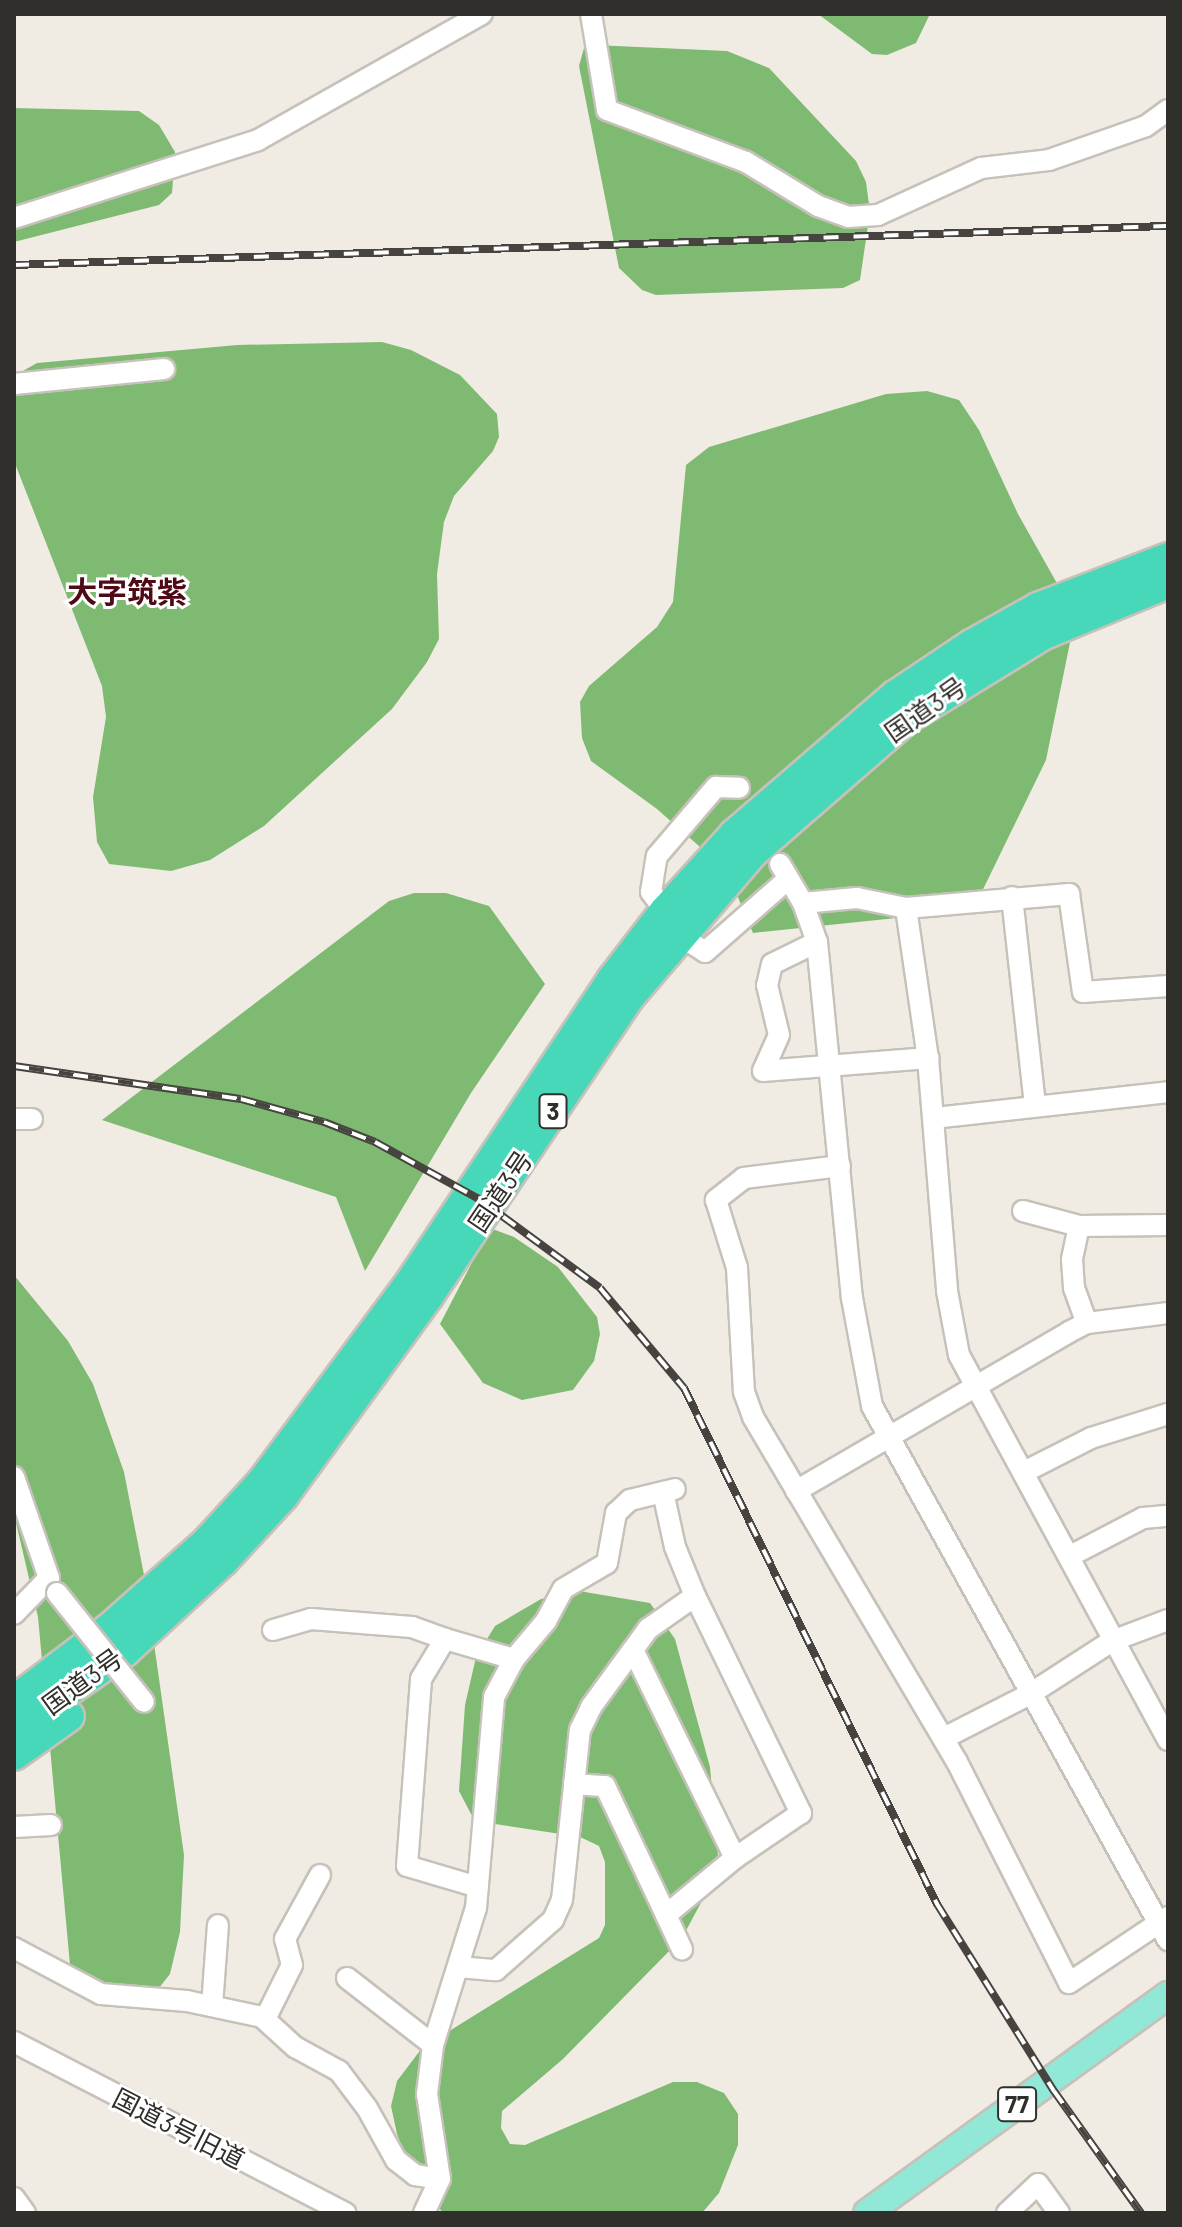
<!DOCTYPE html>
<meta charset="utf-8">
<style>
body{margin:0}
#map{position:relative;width:1182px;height:2227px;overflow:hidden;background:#f1ece3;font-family:Barlow,"Noto Sans JP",sans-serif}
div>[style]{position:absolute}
.forest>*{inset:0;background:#7fba73}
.roads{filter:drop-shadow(2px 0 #c6c1b9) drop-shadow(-2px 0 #c6c1b9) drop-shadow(0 2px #c6c1b9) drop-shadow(0 -2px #c6c1b9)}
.minor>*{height:20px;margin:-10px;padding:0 10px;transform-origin:10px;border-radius:10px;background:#fff}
.major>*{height:26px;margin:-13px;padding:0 13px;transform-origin:13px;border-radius:13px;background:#91e8d6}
.highway>*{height:30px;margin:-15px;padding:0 15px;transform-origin:15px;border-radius:15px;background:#47d8ba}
.rail>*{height:8px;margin-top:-4px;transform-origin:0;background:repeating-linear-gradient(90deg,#fff 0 15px,#474440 0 30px);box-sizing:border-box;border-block:2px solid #474440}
.bridges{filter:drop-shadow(2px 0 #c6c1b9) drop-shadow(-2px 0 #c6c1b9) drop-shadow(0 2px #c6c1b9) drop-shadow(0 -2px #c6c1b9)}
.minor-bridge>*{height:20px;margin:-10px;padding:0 10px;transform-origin:10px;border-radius:10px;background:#fff}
span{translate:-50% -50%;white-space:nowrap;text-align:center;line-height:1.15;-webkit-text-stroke:6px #fff;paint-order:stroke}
.shield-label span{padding:2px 6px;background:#fff;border:2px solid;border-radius:6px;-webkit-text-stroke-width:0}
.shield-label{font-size:24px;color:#312f2b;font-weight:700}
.street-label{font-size:26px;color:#312f2b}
.quarter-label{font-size:30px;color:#500a16;font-weight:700}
.frame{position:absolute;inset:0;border:16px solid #312f2b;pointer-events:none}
</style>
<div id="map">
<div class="forest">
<div style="clip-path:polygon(818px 14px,930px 14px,916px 43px,887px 55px,872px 54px)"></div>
<div style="clip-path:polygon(594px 45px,727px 51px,769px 68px,856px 161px,866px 182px,870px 212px,860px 280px,843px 288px,656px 295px,642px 290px,619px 268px,579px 66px,584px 48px)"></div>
<div style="clip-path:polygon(14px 108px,139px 111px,159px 125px,175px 152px,172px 193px,159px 205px,14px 242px)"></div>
<div style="clip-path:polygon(382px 342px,411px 350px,460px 375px,497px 414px,499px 437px,493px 451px,454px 496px,444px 522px,437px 574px,439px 639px,427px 662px,392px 709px,264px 826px,210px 860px,171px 871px,109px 864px,97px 842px,93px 797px,106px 717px,102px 686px,14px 461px,14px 376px,37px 363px,237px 345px)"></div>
<div style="clip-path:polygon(927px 391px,959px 400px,979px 430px,1018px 514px,1063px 594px,1073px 628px,1046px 760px,973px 910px,753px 933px,737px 895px,708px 854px,657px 809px,591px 761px,582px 738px,580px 702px,589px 686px,657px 627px,673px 602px,686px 465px,709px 447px,886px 394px)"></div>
<div style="clip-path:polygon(414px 893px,446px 893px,489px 906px,545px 984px,471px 1093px,365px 1271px,336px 1197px,102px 1120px,389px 901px)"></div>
<div style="clip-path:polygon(490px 1228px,514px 1237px,558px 1267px,597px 1317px,600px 1334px,594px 1361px,573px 1390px,522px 1400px,483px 1383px,440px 1324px)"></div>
<div style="clip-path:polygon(14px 1275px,68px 1341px,93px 1384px,124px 1472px,145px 1580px,184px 1855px,180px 1932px,170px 1974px,151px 1998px,81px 1989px,70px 1965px,38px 1617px,14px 1514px)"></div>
<div style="clip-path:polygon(579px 1591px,650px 1603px,675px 1639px,710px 1767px,718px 1855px,710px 1886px,682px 1938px,563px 2059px,502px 2111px,501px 2128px,510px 2144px,525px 2145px,673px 2082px,697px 2082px,724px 2093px,738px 2114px,738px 2145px,719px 2193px,702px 2213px,443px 2213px,411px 2171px,397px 2134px,391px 2106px,397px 2081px,422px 2048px,599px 1938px,605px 1925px,605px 1862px,599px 1846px,580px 1837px,482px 1822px,471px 1814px,459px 1791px,465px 1705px,476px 1657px,495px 1626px,541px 1599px)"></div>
</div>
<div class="roads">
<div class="minor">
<div style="left:591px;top:14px;width:97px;rotate:80.5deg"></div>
<div style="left:607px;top:110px;width:148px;rotate:20.5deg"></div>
<div style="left:746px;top:162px;width:84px;rotate:31.4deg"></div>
<div style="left:818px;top:206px;width:32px;rotate:20deg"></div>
<div style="left:848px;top:217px;width:30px;rotate:-4deg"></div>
<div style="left:878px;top:215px;width:113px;rotate:-24.5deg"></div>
<div style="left:981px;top:168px;width:68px;rotate:-6.7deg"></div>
<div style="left:1049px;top:160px;width:103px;rotate:-19.3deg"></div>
<div style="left:1146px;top:126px;width:27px;rotate:-36deg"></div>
<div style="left:14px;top:218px;width:256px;rotate:-17.7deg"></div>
<div style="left:258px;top:140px;width:257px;rotate:-29.4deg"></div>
<div style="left:14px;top:384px;width:151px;rotate:-5.7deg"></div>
<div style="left:780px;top:864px;width:45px;rotate:59.5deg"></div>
<div style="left:803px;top:903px;width:41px;rotate:70.3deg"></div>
<div style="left:817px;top:942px;width:358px;rotate:84.4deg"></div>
<div style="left:852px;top:1298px;width:110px;rotate:79.5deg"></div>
<div style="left:872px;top:1406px;width:611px;rotate:61deg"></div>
<div style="left:1012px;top:897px;width:210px;rotate:83.7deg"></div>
<div style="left:803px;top:903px;width:54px;rotate:-5.3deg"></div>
<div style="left:857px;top:898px;width:50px;rotate:11.5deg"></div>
<div style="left:906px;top:908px;width:164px;rotate:-4.9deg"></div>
<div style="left:1069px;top:894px;width:99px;rotate:81.9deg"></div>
<div style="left:1083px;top:992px;width:85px;rotate:-4deg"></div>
<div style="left:906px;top:908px;width:152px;rotate:81.7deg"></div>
<div style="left:928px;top:1058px;width:234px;rotate:85.3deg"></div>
<div style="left:947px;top:1291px;width:65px;rotate:79.4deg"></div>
<div style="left:959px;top:1355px;width:438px;rotate:61.5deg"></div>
<div style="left:665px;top:911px;width:24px;rotate:-126deg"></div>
<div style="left:651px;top:892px;width:36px;rotate:-81deg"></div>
<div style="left:657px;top:856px;width:91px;rotate:-49.5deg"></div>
<div style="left:716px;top:787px;width:23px;rotate:2deg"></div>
<div style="left:679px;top:935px;width:31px;rotate:33deg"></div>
<div style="left:705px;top:952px;width:111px;rotate:-41.3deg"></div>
<div style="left:817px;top:942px;width:50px;rotate:153.9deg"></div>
<div style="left:772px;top:964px;width:22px;rotate:103deg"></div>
<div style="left:767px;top:985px;width:51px;rotate:76.5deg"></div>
<div style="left:779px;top:1035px;width:39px;rotate:114deg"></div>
<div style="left:763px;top:1071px;width:166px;rotate:-4.5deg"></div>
<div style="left:934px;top:1118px;width:235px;rotate:-6.3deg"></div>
<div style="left:14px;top:1119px;width:18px"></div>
<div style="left:840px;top:1166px;width:97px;rotate:172.9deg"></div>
<div style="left:744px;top:1178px;width:36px;rotate:142deg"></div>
<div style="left:716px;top:1200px;width:71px;rotate:72.8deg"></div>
<div style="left:737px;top:1268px;width:124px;rotate:86.8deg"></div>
<div style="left:744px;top:1392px;width:27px;rotate:70deg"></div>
<div style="left:753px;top:1417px;width:399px;rotate:59.4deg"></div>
<div style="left:956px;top:1760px;width:250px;rotate:63.1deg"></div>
<div style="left:1069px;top:1983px;width:119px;rotate:-33.7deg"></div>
<div style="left:1023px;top:1211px;width:58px;rotate:15deg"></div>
<div style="left:1079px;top:1226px;width:89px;rotate:-0.6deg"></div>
<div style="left:1079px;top:1226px;width:34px;rotate:102deg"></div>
<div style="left:1072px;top:1259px;width:29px;rotate:86deg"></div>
<div style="left:1074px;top:1288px;width:37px;rotate:70deg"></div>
<div style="left:1024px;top:1472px;width:75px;rotate:-26.9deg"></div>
<div style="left:1091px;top:1438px;width:81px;rotate:-17.3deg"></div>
<div style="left:14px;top:1477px;width:107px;rotate:70.9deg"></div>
<div style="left:49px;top:1578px;width:50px;rotate:134.2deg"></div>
<div style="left:796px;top:1491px;width:316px;rotate:-30.2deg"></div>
<div style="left:1069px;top:1332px;width:20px;rotate:-27deg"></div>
<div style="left:1087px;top:1323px;width:82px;rotate:-7deg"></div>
<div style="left:663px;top:1492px;width:56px;rotate:77.7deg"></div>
<div style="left:675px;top:1547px;width:53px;rotate:67.8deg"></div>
<div style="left:1070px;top:1556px;width:82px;rotate:-27.5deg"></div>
<div style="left:1143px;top:1518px;width:25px;rotate:-5deg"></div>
<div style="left:273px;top:1630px;width:40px;rotate:-16deg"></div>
<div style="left:311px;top:1619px;width:101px;rotate:4.5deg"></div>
<div style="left:412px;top:1627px;width:35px;rotate:20deg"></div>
<div style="left:944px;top:1738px;width:97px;rotate:-27.1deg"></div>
<div style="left:1030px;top:1694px;width:98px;rotate:-32.9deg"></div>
<div style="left:1112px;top:1641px;width:60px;rotate:-20.6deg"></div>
<div style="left:574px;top:1784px;width:31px;rotate:4deg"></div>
<div style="left:605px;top:1786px;width:143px;rotate:64.7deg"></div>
<div style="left:666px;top:1915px;width:89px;rotate:-39.6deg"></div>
<div style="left:14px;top:1827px;width:37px;rotate:-3deg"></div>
<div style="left:478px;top:1887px;width:74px;rotate:-163.5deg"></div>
<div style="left:407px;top:1866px;width:188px;rotate:-85.7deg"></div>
<div style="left:421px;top:1679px;width:47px;rotate:-59deg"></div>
<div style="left:445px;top:1639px;width:72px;rotate:16.2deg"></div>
<div style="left:666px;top:1915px;width:38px;rotate:65deg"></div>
<div style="left:14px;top:1948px;width:98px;rotate:27.9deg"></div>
<div style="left:101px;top:1994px;width:86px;rotate:4.7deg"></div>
<div style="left:187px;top:2001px;width:77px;rotate:12deg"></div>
<div style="left:262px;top:2017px;width:45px;rotate:42.3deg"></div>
<div style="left:295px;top:2047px;width:50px;rotate:28.6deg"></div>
<div style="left:339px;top:2071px;width:46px;rotate:52.9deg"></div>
<div style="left:367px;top:2108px;width:60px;rotate:60.9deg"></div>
<div style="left:396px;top:2160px;width:24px;rotate:38deg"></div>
<div style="left:415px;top:2175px;width:25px;rotate:9deg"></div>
<div style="left:458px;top:1967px;width:38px;rotate:5deg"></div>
<div style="left:496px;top:1970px;width:76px;rotate:-41.3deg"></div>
<div style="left:553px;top:1920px;width:22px;rotate:-66deg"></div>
<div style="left:562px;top:1900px;width:171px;rotate:-84deg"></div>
<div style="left:580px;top:1730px;width:25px;rotate:-64deg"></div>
<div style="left:591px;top:1707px;width:97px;rotate:-53.8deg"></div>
<div style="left:648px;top:1629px;width:57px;rotate:-35.1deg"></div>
<div style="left:695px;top:1596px;width:242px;rotate:64deg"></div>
<div style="left:801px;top:1813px;width:80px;rotate:145.7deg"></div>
<div style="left:735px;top:1858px;width:232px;rotate:-116.1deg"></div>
<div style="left:347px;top:1978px;width:109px;rotate:37.9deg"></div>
<div style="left:212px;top:2006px;width:81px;rotate:-85.8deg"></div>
<div style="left:265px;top:2019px;width:60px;rotate:-63.4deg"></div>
<div style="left:292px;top:1965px;width:27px;rotate:-105deg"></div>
<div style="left:285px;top:1939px;width:73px;rotate:-61.3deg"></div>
<div style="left:14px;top:2042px;width:373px;rotate:27.3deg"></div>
<div style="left:14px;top:2198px;width:19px;rotate:54deg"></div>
<div style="left:424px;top:2213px;width:38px;rotate:-65deg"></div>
<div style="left:440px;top:2179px;width:86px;rotate:-98.7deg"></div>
<div style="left:427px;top:2094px;width:49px;rotate:-83deg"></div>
<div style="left:433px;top:2045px;width:144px;rotate:-72.6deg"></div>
<div style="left:476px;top:1908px;width:212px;rotate:-85.1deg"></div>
<div style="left:494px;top:1697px;width:43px;rotate:-62.2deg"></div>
<div style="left:514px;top:1659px;width:50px;rotate:-49.9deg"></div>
<div style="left:546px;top:1621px;width:36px;rotate:-62deg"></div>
<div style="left:563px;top:1589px;width:51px;rotate:-30.6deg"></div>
<div style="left:607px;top:1563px;width:51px;rotate:-79.8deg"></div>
<div style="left:616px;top:1513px;width:19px;rotate:-43deg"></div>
<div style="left:630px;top:1500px;width:46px;rotate:-13.7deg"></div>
<div style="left:1007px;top:2213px;width:42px;rotate:-43.1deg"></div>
<div style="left:1038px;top:2184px;width:36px;rotate:54deg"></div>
</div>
<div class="major">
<div style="left:867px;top:2213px;width:372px;rotate:-35.9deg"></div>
</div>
<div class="highway">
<div style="left:14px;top:1701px;width:119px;rotate:-37.2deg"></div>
<div style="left:109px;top:1629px;width:132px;rotate:-41.6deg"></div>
<div style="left:208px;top:1541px;width:81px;rotate:-47.5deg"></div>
<div style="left:263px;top:1481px;width:243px;rotate:-53.4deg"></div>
<div style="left:408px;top:1286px;width:368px;rotate:-56.3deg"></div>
<div style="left:612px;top:980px;width:87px;rotate:-52.5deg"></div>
<div style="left:665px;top:911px;width:104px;rotate:-47.7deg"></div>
<div style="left:735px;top:834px;width:211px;rotate:-40.8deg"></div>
<div style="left:895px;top:696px;width:94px;rotate:-33.7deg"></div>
<div style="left:973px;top:644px;width:74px;rotate:-29deg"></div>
<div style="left:1038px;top:608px;width:139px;rotate:-21deg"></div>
<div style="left:14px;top:1728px;width:135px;rotate:-34.7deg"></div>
<div style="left:125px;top:1651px;width:133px;rotate:-42.6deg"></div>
<div style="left:223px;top:1561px;width:88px;rotate:-47.3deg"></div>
<div style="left:283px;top:1496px;width:248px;rotate:-54deg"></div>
<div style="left:429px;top:1295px;width:360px;rotate:-56.1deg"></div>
<div style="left:630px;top:996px;width:189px;rotate:-49.5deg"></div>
<div style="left:753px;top:852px;width:204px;rotate:-41deg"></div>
<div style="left:907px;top:718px;width:158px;rotate:-31.6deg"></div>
<div style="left:1042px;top:635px;width:136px;rotate:-22.4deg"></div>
<div style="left:14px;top:1755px;width:67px;rotate:-35.3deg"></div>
</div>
</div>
<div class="rail">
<div style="left:14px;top:265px;width:1155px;rotate:-1.94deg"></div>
<div style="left:14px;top:1066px;width:229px;rotate:8.3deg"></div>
<div style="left:241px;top:1099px;width:86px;rotate:15.5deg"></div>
<div style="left:324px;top:1122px;width:55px;rotate:21.4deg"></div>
<div style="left:375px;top:1142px;width:119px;rotate:28.7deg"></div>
<div style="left:479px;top:1199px;width:150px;rotate:36.3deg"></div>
<div style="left:600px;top:1288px;width:131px;rotate:50deg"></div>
<div style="left:684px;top:1388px;width:575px;rotate:63.88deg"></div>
<div style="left:937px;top:1904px;width:221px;rotate:58deg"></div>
<div style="left:1054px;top:2091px;width:150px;rotate:54.5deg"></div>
</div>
<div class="bridges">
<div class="minor-bridge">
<div style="left:57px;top:1593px;width:139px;rotate:51.4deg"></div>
</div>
</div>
<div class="shield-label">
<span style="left:553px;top:1111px">3</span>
<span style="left:1017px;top:2104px">77</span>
</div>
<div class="street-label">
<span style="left:925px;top:709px;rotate:-35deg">国道3号</span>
<span style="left:500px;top:1191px;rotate:-56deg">国道3号</span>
<span style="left:82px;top:1681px;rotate:-36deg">国道3号</span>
<span style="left:179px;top:2128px;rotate:27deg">国道3号旧道</span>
</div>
<div class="quarter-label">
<span style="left:127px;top:591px">大字筑紫</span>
</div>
<div class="frame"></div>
</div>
